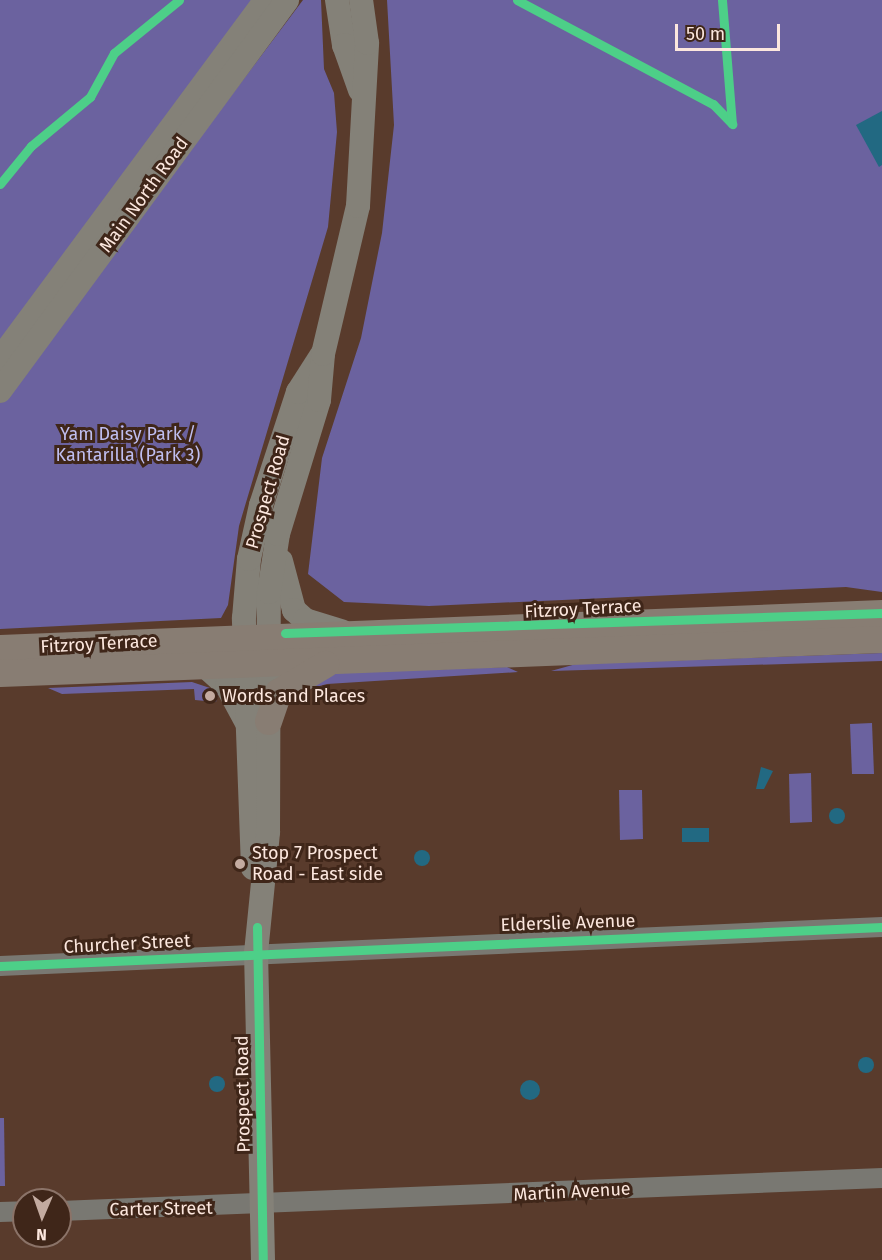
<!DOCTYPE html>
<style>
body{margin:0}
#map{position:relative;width:882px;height:1260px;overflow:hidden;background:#593b2c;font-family:"Fira Sans",sans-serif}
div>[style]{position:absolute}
.green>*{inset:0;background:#6b629f}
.water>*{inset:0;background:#226982}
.round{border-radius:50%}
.minor>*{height:20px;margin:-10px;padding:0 10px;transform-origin:10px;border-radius:10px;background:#797872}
.major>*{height:24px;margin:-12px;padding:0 12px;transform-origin:12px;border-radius:12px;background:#848178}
.highway>*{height:27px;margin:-13.5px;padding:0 13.5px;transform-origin:13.5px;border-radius:13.5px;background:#887d73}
.cycleway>*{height:9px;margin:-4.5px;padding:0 4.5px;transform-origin:4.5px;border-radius:4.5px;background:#4dcf88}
.dots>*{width:16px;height:16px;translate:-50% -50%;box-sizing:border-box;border:3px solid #3f2619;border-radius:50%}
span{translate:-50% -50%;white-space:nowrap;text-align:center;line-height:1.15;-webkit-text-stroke:6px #3f2619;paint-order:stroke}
.street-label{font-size:18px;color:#fce7de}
.park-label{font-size:18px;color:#bfbef0}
.poi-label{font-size:18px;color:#fce7de}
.left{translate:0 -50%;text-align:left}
.north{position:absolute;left:12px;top:1188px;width:60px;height:60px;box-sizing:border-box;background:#3f2619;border:2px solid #8b7368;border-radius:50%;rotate:182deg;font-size:16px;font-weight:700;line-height:24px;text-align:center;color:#fce7de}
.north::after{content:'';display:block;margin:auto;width:21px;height:27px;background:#c3aba0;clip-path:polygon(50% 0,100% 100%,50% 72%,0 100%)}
.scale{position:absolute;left:675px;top:24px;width:105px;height:27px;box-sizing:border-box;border:3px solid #fce7de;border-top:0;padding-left:8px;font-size:18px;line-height:21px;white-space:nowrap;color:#fce7de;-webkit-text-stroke:4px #3f2619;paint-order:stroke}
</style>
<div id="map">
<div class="green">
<div style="clip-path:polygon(0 0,255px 0,0 350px)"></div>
<div style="clip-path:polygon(303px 0,321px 0,324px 69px,334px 93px,337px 132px,328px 227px,239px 526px,228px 605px,221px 618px,0 629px,0 403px)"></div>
<div style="clip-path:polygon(387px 0,882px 0,882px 592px,846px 587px,429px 606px,344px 602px,308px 574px,322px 458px,361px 338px,382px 233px,394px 125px)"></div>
<div style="clip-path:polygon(882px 653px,882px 661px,551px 671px,576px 664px)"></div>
<div style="clip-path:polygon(507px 667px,518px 672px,327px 684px,294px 693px,331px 673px)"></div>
<div style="clip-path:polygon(192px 682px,219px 691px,216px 702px,195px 700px,194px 689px,62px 694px,48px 688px)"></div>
<div style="clip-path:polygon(872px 723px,874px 774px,852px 774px,850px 724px)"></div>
<div style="clip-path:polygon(811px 773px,812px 822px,790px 823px,789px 774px)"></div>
<div style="clip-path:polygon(619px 790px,642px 790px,643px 839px,620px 840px)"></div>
<div style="clip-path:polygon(0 1118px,4px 1118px,5px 1186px,0 1186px)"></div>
</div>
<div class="water">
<div style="clip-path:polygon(882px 111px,882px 165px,879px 167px,856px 125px)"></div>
<div style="clip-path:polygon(761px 767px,773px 771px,764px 789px,756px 789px)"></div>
<div class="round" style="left:829px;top:808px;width:16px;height:16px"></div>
<div style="clip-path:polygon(682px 828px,709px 828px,709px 842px,682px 842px)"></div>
<div class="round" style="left:414px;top:850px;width:16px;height:16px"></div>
<div class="round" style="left:858px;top:1057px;width:16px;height:16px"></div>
<div class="round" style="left:209px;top:1076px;width:16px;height:16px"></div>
<div class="round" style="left:520px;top:1080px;width:20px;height:20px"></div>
</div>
<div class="minor">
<div style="left:0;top:966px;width:883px;rotate:-2.53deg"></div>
<div style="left:60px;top:1211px;width:823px;rotate:-2.3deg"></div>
<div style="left:0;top:1212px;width:24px;rotate:-2deg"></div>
</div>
<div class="major">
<div style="left:337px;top:0;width:46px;rotate:81.2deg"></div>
<div style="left:344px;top:45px;width:48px;rotate:70.4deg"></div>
<div style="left:0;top:359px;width:447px;rotate:-53.5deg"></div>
<div style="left:0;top:391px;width:485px;rotate:-53.7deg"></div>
<div style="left:281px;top:561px;width:51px;rotate:75.1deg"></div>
<div style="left:294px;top:610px;width:15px;rotate:42deg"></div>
<div style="left:305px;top:620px;width:39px;rotate:17deg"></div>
<div style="left:205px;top:666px;width:30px;rotate:42deg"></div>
<div style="left:227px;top:686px;width:42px;rotate:61.6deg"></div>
<div style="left:253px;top:868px;width:250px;rotate:-92.1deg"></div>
<div style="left:244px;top:618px;width:59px;rotate:-85.2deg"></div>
<div style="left:249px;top:559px;width:55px;rotate:-77.5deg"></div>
<div style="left:261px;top:505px;width:119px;rotate:-71.9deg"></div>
<div style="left:298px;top:392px;width:43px;rotate:-57.4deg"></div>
<div style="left:263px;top:1260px;width:307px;rotate:-91.3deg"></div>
<div style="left:256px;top:953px;width:122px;rotate:-84.3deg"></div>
<div style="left:268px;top:832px;width:240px;rotate:-89.8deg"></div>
<div style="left:269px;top:592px;width:59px;rotate:-81.2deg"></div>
<div style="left:278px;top:534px;width:140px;rotate:-73deg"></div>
<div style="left:319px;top:400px;width:46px;rotate:-85deg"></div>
<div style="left:323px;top:354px;width:152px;rotate:-76.7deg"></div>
<div style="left:358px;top:206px;width:163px;rotate:-86.8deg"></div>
<div style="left:367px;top:43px;width:43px;rotate:-97.9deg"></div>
</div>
<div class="highway">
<div style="left:0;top:648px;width:883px;rotate:-2.27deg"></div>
<div style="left:0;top:673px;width:883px;rotate:-2.21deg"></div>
<div style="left:268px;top:721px;width:31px;rotate:-71deg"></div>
<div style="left:278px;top:692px;width:55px;rotate:-30.8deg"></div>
</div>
<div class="cycleway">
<div style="left:517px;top:0;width:222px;rotate:28deg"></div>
<div style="left:713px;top:104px;width:28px;rotate:46deg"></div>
<div style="left:722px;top:0;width:124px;rotate:85.4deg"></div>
<div style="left:0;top:184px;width:49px;rotate:-50.8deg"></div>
<div style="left:31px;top:146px;width:77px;rotate:-39.7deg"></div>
<div style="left:90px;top:97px;width:50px;rotate:-61.4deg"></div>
<div style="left:114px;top:53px;width:84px;rotate:-39.2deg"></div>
<div style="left:285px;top:633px;width:597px;rotate:-1.92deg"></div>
<div style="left:257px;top:927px;width:333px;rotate:89deg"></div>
<div style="left:0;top:966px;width:883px;rotate:-2.53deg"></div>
</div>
<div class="dots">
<div style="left:210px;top:696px;background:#c3aba0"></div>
<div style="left:240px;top:864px;background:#c3aba0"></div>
</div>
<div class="street-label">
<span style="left:144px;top:195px;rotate:-54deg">Main North Road</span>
<span style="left:268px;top:492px;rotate:-74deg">Prospect Road</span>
<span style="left:583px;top:609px;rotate:-3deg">Fitzroy Terrace</span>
<span style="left:99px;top:644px;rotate:-3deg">Fitzroy Terrace</span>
<span style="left:568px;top:923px;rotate:-2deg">Elderslie Avenue</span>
<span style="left:127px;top:944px;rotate:-3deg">Churcher Street</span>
<span style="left:243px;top:1094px;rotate:-91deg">Prospect Road</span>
<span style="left:572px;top:1192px;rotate:-3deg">Martin Avenue</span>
<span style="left:161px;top:1209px;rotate:-1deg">Carter Street</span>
</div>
<div class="park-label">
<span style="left:128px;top:445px">Yam Daisy Park /<br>Kantarilla (Park 3)</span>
</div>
<div class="poi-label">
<span class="left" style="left:222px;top:696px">Words and Places</span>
<span class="left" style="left:252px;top:864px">Stop 7 Prospect<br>Road - East side</span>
</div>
<div class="north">N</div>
<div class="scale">50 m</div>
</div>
